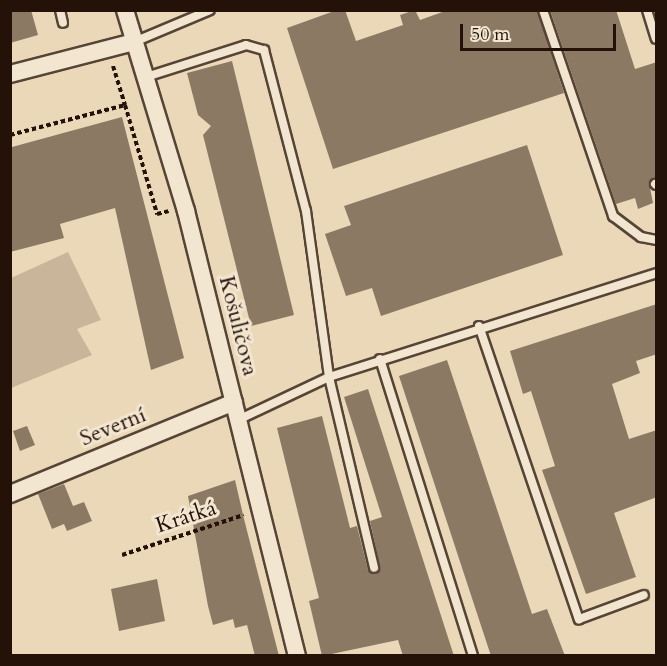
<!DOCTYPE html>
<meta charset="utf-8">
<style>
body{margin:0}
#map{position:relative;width:667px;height:666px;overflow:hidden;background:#ebd8b8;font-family:Cardo,serif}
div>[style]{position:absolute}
.green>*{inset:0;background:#c9b69a}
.building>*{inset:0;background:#8b7964}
.path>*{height:4px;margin-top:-2px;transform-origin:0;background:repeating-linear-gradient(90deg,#241209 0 4.5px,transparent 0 7.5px)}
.roads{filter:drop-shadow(2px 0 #564435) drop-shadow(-2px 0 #564435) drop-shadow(0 2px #564435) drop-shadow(0 -2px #564435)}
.service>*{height:8px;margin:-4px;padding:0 4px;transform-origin:4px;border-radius:4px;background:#f2e6d1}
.minor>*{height:16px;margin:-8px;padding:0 8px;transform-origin:8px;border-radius:8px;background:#f2e6d1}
span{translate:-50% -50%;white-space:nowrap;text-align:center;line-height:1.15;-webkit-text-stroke:6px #f2e6d1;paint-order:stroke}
.street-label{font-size:22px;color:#241209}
.frame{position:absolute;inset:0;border:12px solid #241209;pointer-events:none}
.scale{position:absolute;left:460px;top:24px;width:156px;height:27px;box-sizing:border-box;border:3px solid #241209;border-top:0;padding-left:8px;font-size:18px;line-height:21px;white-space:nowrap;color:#241209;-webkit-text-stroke:4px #f2e6d1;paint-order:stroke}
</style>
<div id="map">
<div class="green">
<div style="clip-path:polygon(68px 252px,101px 320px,77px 329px,92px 355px,11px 388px,11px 278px)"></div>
</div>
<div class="building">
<div style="clip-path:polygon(10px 10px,31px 10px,38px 35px,10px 43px)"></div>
<div style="clip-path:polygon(337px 10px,345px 10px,356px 41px,403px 25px,400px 15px,415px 10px,420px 20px,448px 10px,537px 10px,564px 93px,333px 169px,287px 28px)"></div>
<div style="clip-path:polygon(550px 10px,616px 10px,635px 69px,657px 62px,657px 178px,649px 183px,653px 203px,638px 209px,635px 198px,616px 204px)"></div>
<div style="clip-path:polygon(232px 61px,294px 315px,251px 326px,203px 135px,211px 126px,198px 115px,187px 73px)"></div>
<div style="clip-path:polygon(122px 117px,184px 358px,151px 370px,115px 208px,60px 224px,64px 238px,10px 252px,12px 147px)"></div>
<div style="clip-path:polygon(527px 145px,563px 255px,381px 316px,372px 288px,346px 296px,325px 234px,351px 225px,344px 206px)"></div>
<div style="clip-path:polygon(657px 304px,657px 354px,636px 361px,640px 373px,612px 384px,629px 439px,657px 430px,657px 497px,614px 513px,636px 577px,586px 594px,542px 470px,555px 466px,531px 391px,523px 394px,510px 351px)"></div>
<div style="clip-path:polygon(447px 360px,532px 614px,547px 609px,565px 656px,491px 656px,399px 376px)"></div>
<div style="clip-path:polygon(368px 389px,454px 656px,403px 656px,398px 640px,322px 656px,309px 601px,319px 598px,277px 428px,322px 416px,350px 528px,357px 526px,368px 570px,376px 574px,380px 567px,370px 521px,382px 517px,344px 397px)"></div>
<div style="clip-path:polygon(27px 426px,35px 445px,20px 451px,13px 431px)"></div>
<div style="clip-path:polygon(235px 480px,244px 519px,279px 656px,255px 656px,247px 625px,235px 628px,233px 619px,213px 625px,208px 606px,188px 496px)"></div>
<div style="clip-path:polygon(64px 484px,73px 506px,84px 502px,92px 521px,67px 531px,64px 524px,52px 529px,38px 494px)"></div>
<div style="clip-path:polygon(157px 579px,165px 621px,119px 631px,111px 589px)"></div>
</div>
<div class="path">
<div style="left:113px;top:66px;width:41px;rotate:72.9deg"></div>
<div style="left:10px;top:135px;width:119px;rotate:-14.6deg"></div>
<div style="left:125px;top:105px;width:114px;rotate:73.6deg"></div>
<div style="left:157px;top:214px;width:12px;rotate:-14deg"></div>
<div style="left:122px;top:555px;width:128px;rotate:-18.2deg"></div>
</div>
<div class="roads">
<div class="service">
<div style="left:60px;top:10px;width:13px;rotate:77deg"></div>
<div style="left:543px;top:10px;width:218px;rotate:71.2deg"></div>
<div style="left:613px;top:216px;width:35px;rotate:37deg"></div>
<div style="left:641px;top:237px;width:15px;rotate:11deg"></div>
<div style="left:647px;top:10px;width:30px;rotate:73deg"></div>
<div style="left:134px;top:42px;width:82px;rotate:-22.8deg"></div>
<div style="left:146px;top:77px;width:105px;rotate:-17.7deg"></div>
<div style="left:246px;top:45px;width:19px;rotate:16deg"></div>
<div style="left:264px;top:50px;width:166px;rotate:75.4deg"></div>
<div style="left:306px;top:211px;width:168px;rotate:82.1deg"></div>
<div style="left:329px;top:377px;width:196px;rotate:76.7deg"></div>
<div style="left:655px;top:184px;width:1px;rotate:45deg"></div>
<div style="left:479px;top:326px;width:310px;rotate:71.2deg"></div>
<div style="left:579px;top:619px;width:69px;rotate:-20.3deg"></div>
<div style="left:380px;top:359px;width:311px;rotate:72.6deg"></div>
<div style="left:238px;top:420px;width:101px;rotate:-25.3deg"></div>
<div style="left:329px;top:377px;width:343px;rotate:-17.6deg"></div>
</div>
<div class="minor">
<div style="left:125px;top:10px;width:210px;rotate:73.1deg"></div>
<div style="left:186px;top:211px;width:459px;rotate:76deg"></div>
<div style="left:10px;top:74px;width:128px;rotate:-14.5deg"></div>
<div style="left:10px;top:494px;width:242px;rotate:-22.3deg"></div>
</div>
</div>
<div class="street-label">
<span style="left:238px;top:326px;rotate:76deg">Košuličova</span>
<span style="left:113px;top:427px;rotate:-22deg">Severní</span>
<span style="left:186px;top:517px;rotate:-18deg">Krátká</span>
</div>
<div class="frame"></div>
<div class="scale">50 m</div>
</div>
